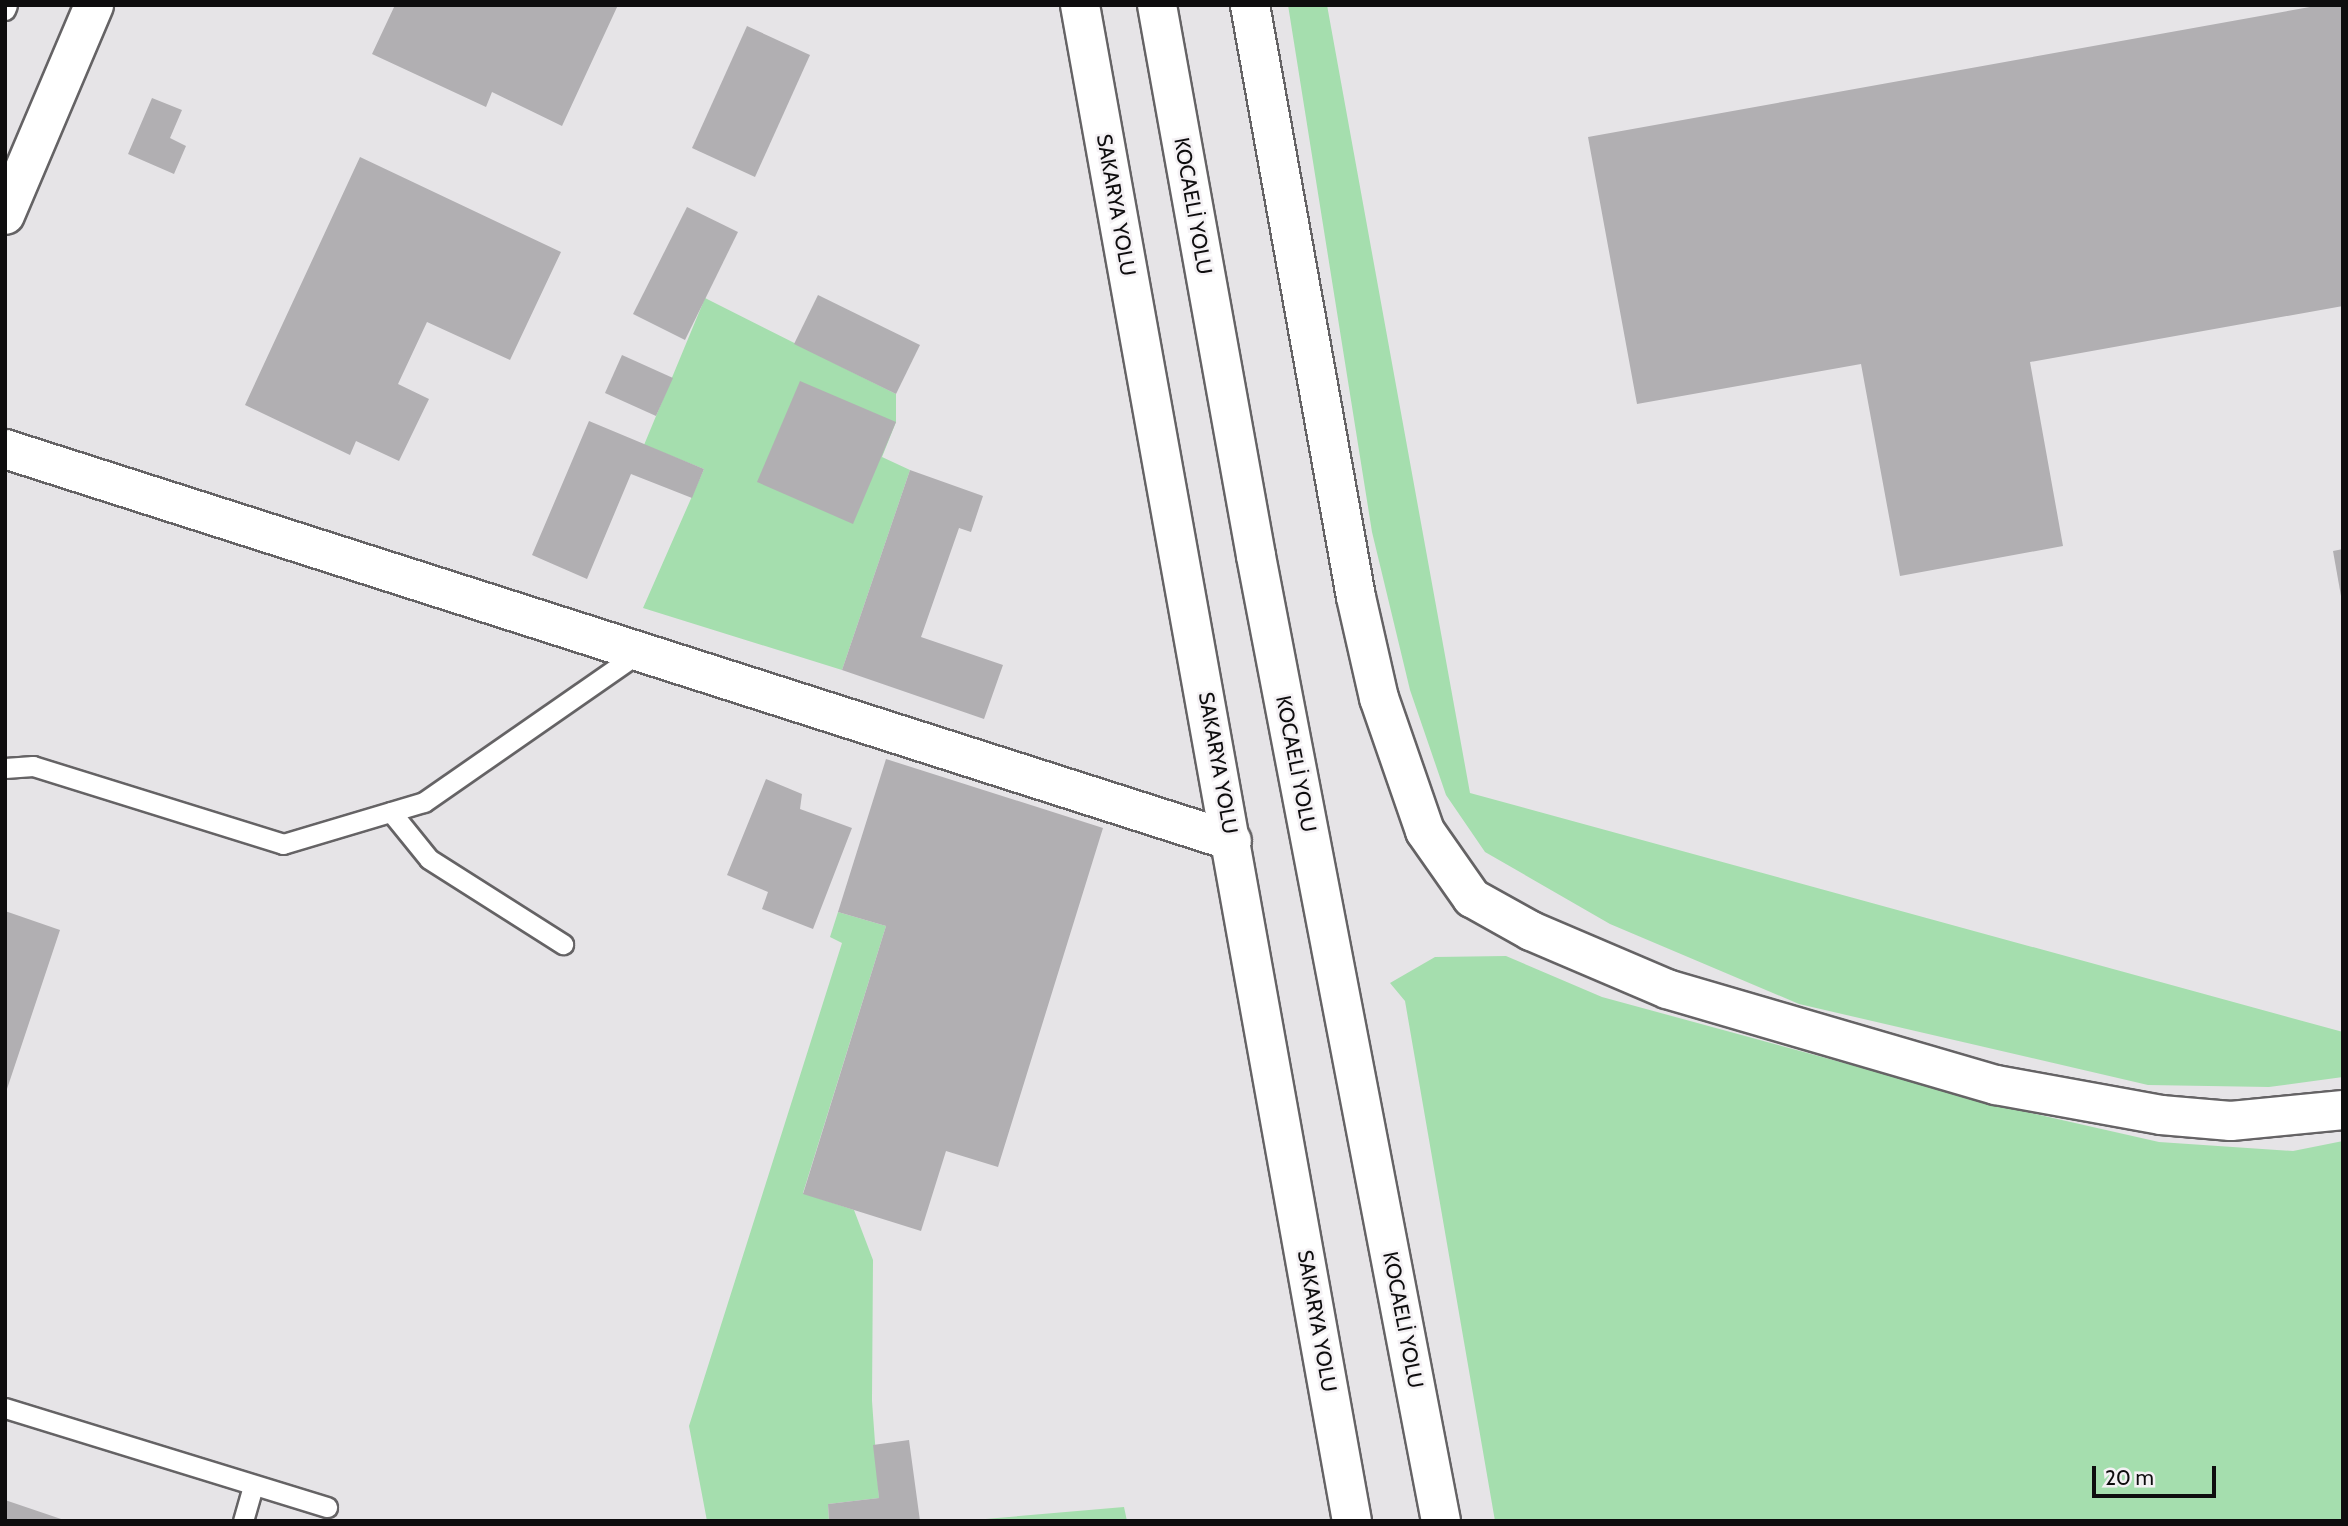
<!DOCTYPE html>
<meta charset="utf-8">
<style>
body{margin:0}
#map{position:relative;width:2348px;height:1526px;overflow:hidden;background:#e6e4e7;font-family:Cabin,sans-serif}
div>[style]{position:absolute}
.green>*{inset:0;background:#a5deae}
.building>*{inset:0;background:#b1afb2}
.roads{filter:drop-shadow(2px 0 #656365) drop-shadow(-2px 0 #656365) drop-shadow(0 2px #656365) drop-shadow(0 -2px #656365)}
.lane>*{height:19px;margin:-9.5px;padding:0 9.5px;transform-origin:9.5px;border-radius:9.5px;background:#fff}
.street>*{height:38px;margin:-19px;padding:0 19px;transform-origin:19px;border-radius:19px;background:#fff}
.secondary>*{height:38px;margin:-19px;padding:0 19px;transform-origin:19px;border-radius:19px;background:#fff}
.highway>*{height:38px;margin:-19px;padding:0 19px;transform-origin:19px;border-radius:19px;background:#fff}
span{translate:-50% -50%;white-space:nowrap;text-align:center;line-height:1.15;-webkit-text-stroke:5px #f4f1f4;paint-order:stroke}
.street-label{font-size:21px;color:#0e0d0e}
.frame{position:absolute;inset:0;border:7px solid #0e0d0e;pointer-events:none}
.scale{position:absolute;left:2092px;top:1466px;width:124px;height:32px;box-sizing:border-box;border:4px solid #0e0d0e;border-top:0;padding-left:9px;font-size:21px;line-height:24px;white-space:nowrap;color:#0e0d0e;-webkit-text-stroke:5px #f4f1f4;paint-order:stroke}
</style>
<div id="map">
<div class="green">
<div style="clip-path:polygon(1288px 5px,1327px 5px,1470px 793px,2343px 1032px,2343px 1077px,2269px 1087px,2148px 1085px,1799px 1004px,1610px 924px,1485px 852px,1446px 795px,1410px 690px,1372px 532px)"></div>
<div style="clip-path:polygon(705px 298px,896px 394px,896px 422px,882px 457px,910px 470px,842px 670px,643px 608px,704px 469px,644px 445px)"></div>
<div style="clip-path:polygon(838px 912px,886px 926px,803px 1193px,854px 1210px,873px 1260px,872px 1401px,879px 1498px,828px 1504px,829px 1521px,707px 1521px,689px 1426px,842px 943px,830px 937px)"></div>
<div style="clip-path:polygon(1506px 956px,1602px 997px,2013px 1109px,2159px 1142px,2293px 1151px,2343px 1141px,2343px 1521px,1495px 1521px,1405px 1001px,1390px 983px,1435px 957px)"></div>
<div style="clip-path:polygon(1124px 1507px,1127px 1521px,962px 1521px)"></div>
</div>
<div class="building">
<div style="clip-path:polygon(395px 5px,618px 5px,562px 126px,492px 92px,486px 107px,372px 54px)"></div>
<div style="clip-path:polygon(2321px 5px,2343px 5px,2343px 306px,2030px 362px,2063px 546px,1900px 576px,1861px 364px,1637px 404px,1588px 137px)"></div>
<div style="clip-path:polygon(747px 26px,810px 55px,755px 177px,692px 148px)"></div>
<div style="clip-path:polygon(152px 98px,182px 110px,170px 138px,186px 146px,174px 174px,128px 154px)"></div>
<div style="clip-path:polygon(360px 157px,561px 252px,510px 360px,427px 322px,398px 384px,429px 399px,399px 461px,356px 441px,350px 455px,245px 405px)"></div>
<div style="clip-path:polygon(687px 207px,738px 232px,685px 340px,633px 314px)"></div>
<div style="clip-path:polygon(818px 295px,920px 345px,896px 394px,794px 344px)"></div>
<div style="clip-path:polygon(622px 355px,673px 378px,656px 416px,605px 393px)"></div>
<div style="clip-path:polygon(800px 381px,896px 422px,853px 524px,757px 482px)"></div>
<div style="clip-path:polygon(589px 421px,704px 469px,692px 498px,631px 474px,587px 579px,532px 555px)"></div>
<div style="clip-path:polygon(910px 470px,983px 496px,971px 532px,959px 528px,921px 637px,1003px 665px,984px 719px,842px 670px)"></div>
<div style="clip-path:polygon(2343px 549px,2343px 596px,2341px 596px,2333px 551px)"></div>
<div style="clip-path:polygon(886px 759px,1103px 828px,998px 1167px,946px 1151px,921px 1231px,803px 1194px,886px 926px,838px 912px)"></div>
<div style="clip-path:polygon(766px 779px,802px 794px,800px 809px,852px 828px,813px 929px,762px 909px,768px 892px,727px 875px)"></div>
<div style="clip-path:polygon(5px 911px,60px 930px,6px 1092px,5px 1092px)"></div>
<div style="clip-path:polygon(909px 1440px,920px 1521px,829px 1521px,828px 1504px,879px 1498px,873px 1445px)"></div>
<div style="clip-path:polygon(5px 1500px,64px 1520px,64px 1521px,5px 1521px)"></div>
</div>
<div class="roads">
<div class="lane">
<div style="left:5px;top:10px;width:5px;rotate:-68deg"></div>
<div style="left:5px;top:768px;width:28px;rotate:-4deg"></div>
<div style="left:33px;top:766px;width:262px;rotate:17.3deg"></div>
<div style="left:283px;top:844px;width:147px;rotate:-16.6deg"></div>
<div style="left:424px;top:802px;width:259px;rotate:-34.8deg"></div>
<div style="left:391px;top:812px;width:60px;rotate:51deg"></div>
<div style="left:429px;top:859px;width:159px;rotate:32.4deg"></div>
<div style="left:5px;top:1408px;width:337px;rotate:17.1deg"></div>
<div style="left:243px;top:1521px;width:37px;rotate:-74deg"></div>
</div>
<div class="street">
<div style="left:1250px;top:5px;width:601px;rotate:79.85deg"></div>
<div style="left:1356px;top:597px;width:104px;rotate:77.2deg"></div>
<div style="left:1379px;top:698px;width:141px;rotate:70.9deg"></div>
<div style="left:1425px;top:831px;width:82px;rotate:55deg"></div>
<div style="left:1472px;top:898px;width:68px;rotate:29.2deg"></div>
<div style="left:1531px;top:931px;width:148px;rotate:23.1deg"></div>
<div style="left:1667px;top:989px;width:343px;rotate:16.3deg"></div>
<div style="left:1996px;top:1085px;width:168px;rotate:10.3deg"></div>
<div style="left:2161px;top:1115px;width:70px;rotate:4.9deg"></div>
<div style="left:2231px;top:1121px;width:113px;rotate:-5.6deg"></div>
<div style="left:5px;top:449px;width:1288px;rotate:17.72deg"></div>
</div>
<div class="secondary">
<div style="left:5px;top:215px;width:228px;rotate:-67deg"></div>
</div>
<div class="highway">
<div style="left:1080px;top:5px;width:1540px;rotate:79.83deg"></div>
<div style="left:1157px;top:5px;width:560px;rotate:79.81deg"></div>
<div style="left:1256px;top:556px;width:983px;rotate:79.15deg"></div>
</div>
</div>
<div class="street-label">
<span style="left:1116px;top:205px;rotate:80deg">SAKARYA YOLU</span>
<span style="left:1193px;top:206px;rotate:80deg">KOCAELİ YOLU</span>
<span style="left:1218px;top:763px;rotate:80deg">SAKARYA YOLU</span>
<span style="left:1296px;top:764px;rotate:79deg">KOCAELİ YOLU</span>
<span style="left:1403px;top:1320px;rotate:79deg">KOCAELİ YOLU</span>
<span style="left:1317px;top:1321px;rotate:80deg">SAKARYA YOLU</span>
</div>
<div class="frame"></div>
<div class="scale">20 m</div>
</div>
